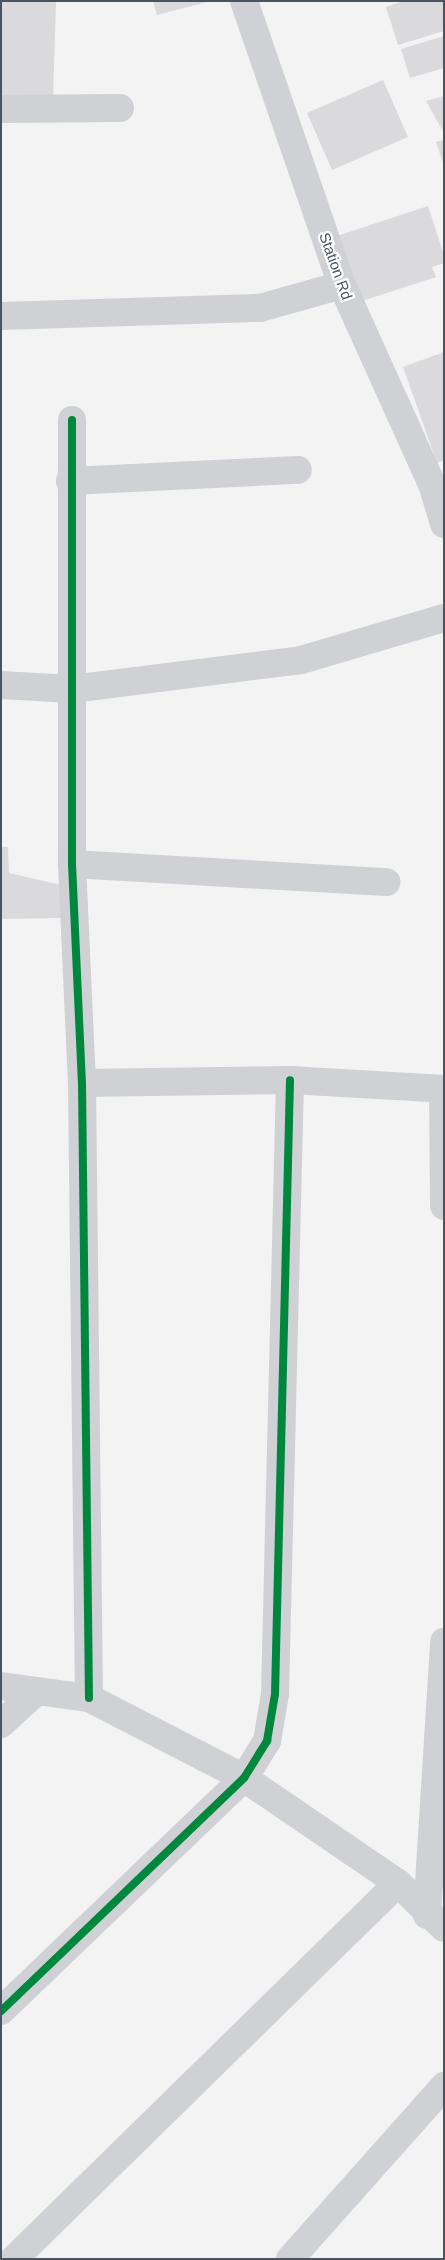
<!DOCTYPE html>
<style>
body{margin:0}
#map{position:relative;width:445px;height:2260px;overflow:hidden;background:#f4f3f3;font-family:Arial,sans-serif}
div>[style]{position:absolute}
.building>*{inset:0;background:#dadadc}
.street>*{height:28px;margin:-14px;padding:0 14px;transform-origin:14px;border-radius:14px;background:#cfd1d4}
.cycleway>*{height:8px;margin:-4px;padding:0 4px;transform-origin:4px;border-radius:4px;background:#00873e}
span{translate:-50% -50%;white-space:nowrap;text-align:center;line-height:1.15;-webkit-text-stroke:4.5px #fff;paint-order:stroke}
.street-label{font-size:15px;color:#495361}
.frame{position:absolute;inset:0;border:2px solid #495361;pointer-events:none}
</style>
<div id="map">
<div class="building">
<div style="clip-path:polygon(1px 1px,56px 2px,53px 99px,1px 97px)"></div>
<div style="clip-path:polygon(153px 1px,206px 1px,207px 2px,157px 15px)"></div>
<div style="clip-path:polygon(403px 1px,444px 1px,444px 31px,398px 45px,386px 7px)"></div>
<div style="clip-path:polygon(444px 36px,444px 68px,410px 78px,401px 49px)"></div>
<div style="clip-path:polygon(383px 80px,408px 137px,332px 170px,307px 113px)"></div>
<div style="clip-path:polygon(444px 96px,444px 133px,426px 101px)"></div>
<div style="clip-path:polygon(444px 140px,444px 163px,443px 163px,436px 142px)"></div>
<div style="clip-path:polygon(428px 206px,444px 255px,444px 263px,432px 267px,436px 277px,359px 302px,337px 236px)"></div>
<div style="clip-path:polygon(444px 352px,444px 460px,437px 463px,403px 367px)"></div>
<div style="clip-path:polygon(1px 847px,8px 847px,9px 873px,61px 885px,61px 918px,1px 919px)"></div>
</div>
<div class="street">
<div style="left:244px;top:1px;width:300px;rotate:71deg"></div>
<div style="left:342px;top:285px;width:218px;rotate:65.7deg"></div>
<div style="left:432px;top:484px;width:42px;rotate:73.3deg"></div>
<div style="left:1px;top:109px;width:119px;rotate:-0.5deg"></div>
<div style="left:1px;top:316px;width:259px;rotate:-1.8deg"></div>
<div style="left:260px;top:308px;width:85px;rotate:-15.7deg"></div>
<div style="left:72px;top:420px;width:444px;rotate:90deg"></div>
<div style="left:72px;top:864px;width:219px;rotate:87.4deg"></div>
<div style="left:82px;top:1083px;width:615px;rotate:89.35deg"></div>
<div style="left:70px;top:481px;width:228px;rotate:-2.8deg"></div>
<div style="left:1px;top:685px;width:71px;rotate:3.2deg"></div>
<div style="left:72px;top:689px;width:231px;rotate:-7.2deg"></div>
<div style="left:301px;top:660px;width:149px;rotate:-16.4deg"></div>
<div style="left:72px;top:864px;width:315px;rotate:3.3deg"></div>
<div style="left:82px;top:1083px;width:208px;rotate:-0.8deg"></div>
<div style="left:290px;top:1080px;width:154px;rotate:3.3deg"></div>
<div style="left:443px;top:1089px;width:117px;rotate:89.5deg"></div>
<div style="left:1px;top:1686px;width:89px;rotate:7.8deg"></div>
<div style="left:89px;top:1698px;width:174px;rotate:27.3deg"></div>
<div style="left:244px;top:1778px;width:186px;rotate:34.3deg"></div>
<div style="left:398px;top:1883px;width:64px;rotate:44.4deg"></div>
<div style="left:1px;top:1724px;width:49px;rotate:-42.5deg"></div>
<div style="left:427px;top:1915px;width:274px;rotate:-86.4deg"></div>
<div style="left:1px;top:2011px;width:337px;rotate:-43.8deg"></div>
<div style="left:244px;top:1778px;width:44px;rotate:-58.1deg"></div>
<div style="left:267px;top:1741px;width:48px;rotate:-80.3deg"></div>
<div style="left:275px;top:1694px;width:614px;rotate:-88.6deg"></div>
<div style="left:14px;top:2259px;width:537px;rotate:-44.4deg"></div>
<div style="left:290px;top:2259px;width:232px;rotate:-48.3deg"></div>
</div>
<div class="cycleway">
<div style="left:72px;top:420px;width:444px;rotate:90deg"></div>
<div style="left:72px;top:864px;width:219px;rotate:87.4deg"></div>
<div style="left:82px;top:1083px;width:615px;rotate:89.35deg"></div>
<div style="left:1px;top:2011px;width:337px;rotate:-43.8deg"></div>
<div style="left:244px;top:1778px;width:44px;rotate:-58.1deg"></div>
<div style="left:267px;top:1741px;width:48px;rotate:-80.3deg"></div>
<div style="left:275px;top:1694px;width:614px;rotate:-88.6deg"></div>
</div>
<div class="street-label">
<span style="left:336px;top:266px;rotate:70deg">Station Rd</span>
</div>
<div class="frame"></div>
</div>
